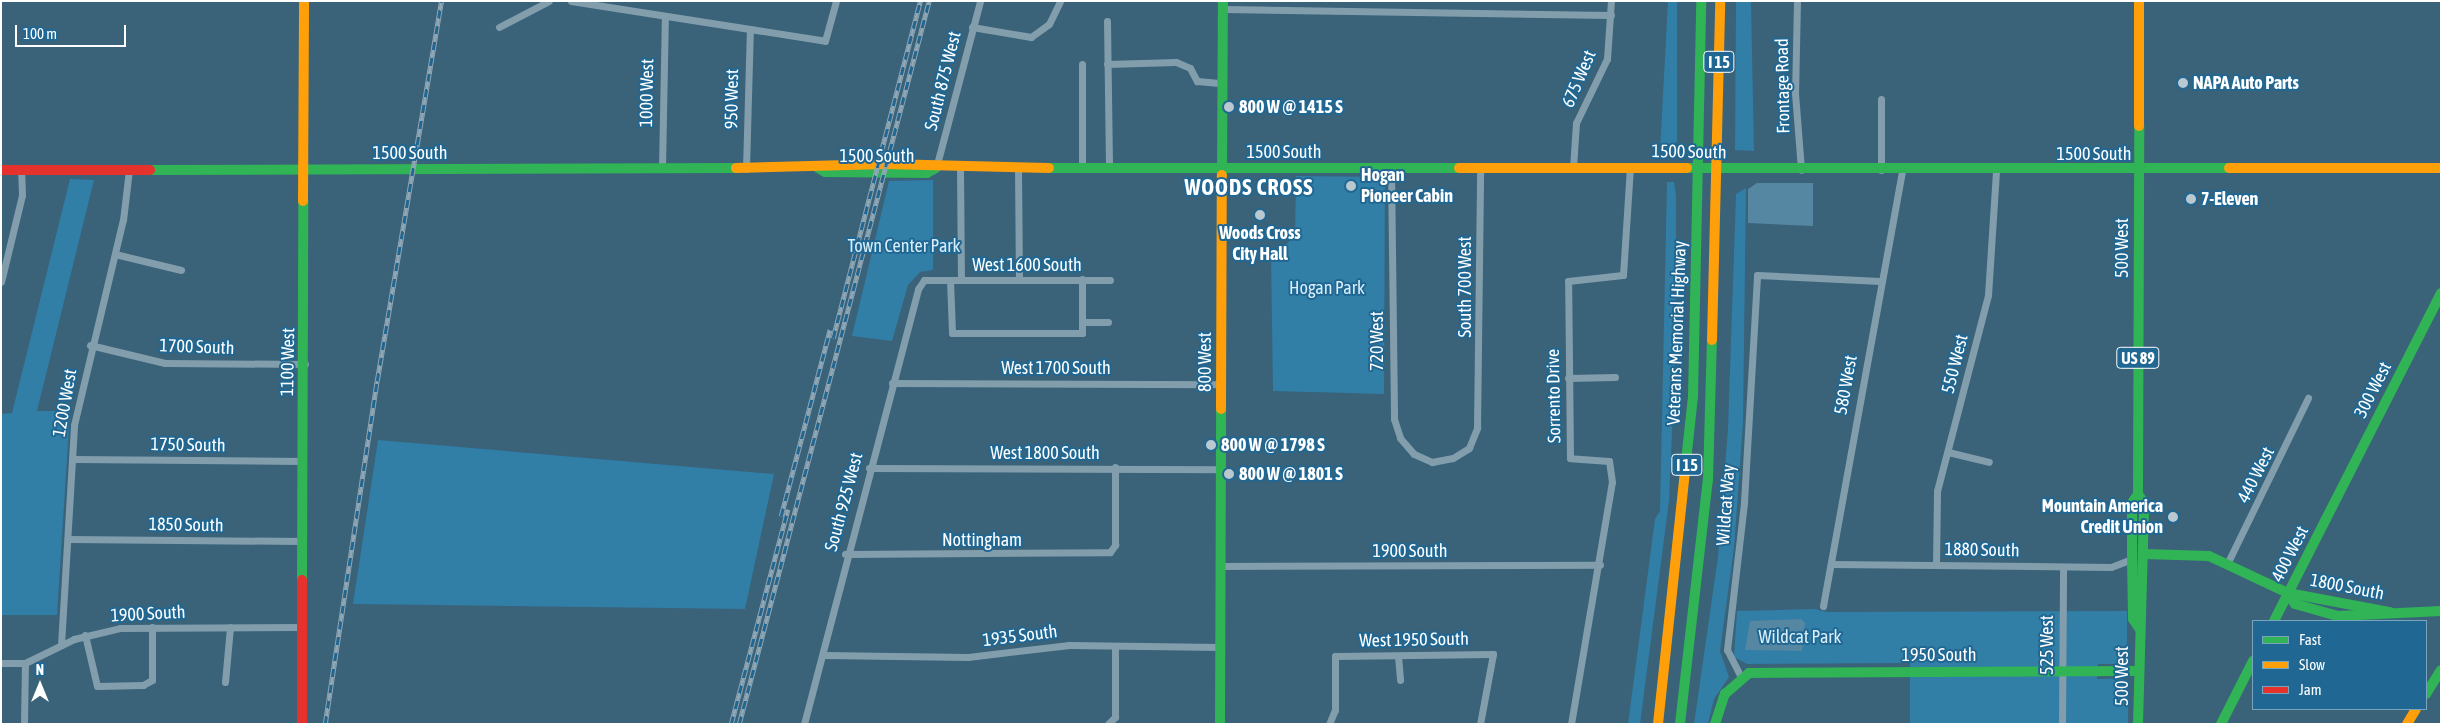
<!DOCTYPE html>
<style>
body{margin:0}
#map{position:relative;width:2442px;height:725px;overflow:hidden;background:#3a6279;font-family:"Asap Condensed",sans-serif}
div>[style]{position:absolute}
.green>*{inset:0;background:#317ea7}
.water>*{inset:0;background:#5586a2}
.street>*{height:7px;margin:-3.5px;padding:0 3.5px;transform-origin:3.5px;border-radius:3.5px;background:#829eac}
.fast>*{height:10px;margin:-5px;padding:0 5px;transform-origin:5px;border-radius:5px;background:#30b455}
.slow>*{height:10px;margin:-5px;padding:0 5px;transform-origin:5px;border-radius:5px;background:#ff9f0a}
.jam>*{height:10px;margin:-5px;padding:0 5px;transform-origin:5px;border-radius:5px;background:#e5322d}
.rail>*{height:4.5px;margin-top:-2.25px;transform-origin:0;background:repeating-linear-gradient(90deg,#206893 0 8px,#8fa6b4 0 16px);box-sizing:border-box;border-block:1px solid #8fa6b4}
.dots>*{width:14px;height:14px;translate:-50% -50%;box-sizing:border-box;border:2px solid #206893;border-radius:50%}
span{translate:-50% -50%;white-space:nowrap;text-align:center;line-height:1.15;-webkit-text-stroke:4px #206893;paint-order:stroke}
.shield-label span{padding:1px 4px;background:#206893;border:1px solid;border-radius:4px;-webkit-text-stroke-width:0}
.shield-label{font-size:16px;color:#fff;font-weight:700}
.street-label{font-size:18px;color:#fff}
.poi-label{font-size:18px;color:#fff;font-weight:700}
.left{translate:0 -50%;text-align:left}
.right{translate:-100% -50%;text-align:right}
.park-label{font-size:18px;color:#d8eefa}
.district-label{font-size:22px;color:#fff;font-weight:700;letter-spacing:1px}
.frame{position:absolute;inset:0;border:2px solid #fff;pointer-events:none}
.legend{position:absolute;left:2252px;top:620px;width:175px;height:90px;box-sizing:border-box;background:#206893;border:1px solid #79a4be;margin:0;padding:6px 9px;list-style:none;font-size:15px;color:#fff}
.legend li{display:flex;align-items:center;gap:10px;height:25px}
.legend b{width:25px;border:1px solid #79a4be}
.north{position:absolute;left:15px;top:660px;width:50px;height:50px;-webkit-text-stroke:4px #206893;paint-order:stroke;rotate:0deg;font-size:14px;font-weight:700;line-height:20px;text-align:center;color:#fff}
.north::after{content:'';display:block;margin:auto;width:18px;height:22px;background:#fff;clip-path:polygon(50% 0,100% 100%,50% 72%,0 100%)}
.scale{position:absolute;left:15px;top:25px;width:111px;height:22px;box-sizing:border-box;border:2px solid #fff;border-top:0;padding-left:6px;font-size:15px;line-height:18px;white-space:nowrap;color:#fff;-webkit-text-stroke:4px #206893;paint-order:stroke}
</style>
<div id="map">
<div class="green">
<div style="clip-path:polygon(1668px 1px,1677px 1px,1677px 142px,1660px 151px)"></div>
<div style="clip-path:polygon(1736px 1px,1751px 1px,1754px 151px,1735px 150px)"></div>
<div style="clip-path:polygon(1296px 176px,1385px 177px,1384px 394px,1273px 391px,1271px 259px,1295px 236px)"></div>
<div style="clip-path:polygon(70px 179px,94px 180px,37px 411px,70px 411px,57px 615px,1px 615px,1px 414px,12px 413px)"></div>
<div style="clip-path:polygon(933px 180px,933px 270px,920px 272px,908px 285px,892px 341px,852px 336px,889px 181px)"></div>
<div style="clip-path:polygon(1667px 182px,1674px 182px,1676px 195px,1676px 344px,1669px 501px,1640px 724px,1628px 724px,1655px 519px,1660px 511px)"></div>
<div style="clip-path:polygon(1746px 188px,1743px 423px,1734px 548px,1720px 651px,1729px 677px,1714px 699px,1708px 724px,1694px 724px,1718px 557px,1728px 429px,1736px 194px)"></div>
<div style="clip-path:polygon(378px 440px,774px 474px,745px 609px,353px 604px)"></div>
<div style="clip-path:polygon(1814px 609px,1828px 612px,2127px 611px,2127px 664px,2098px 664px,2097px 679px,2122px 678px,2128px 683px,2128px 724px,1910px 724px,1910px 663px,1747px 664px,1734px 657px,1737px 611px)"></div>
</div>
<div class="water">
<div style="clip-path:polygon(1757px 183px,1813px 183px,1813px 226px,1748px 223px,1748px 189px)"></div>
<div style="clip-path:polygon(1801px 619px,1805px 623px,1802px 651px,1745px 650px,1750px 621px)"></div>
</div>
<div class="street">
<div style="left:571px;top:1px;width:257px;rotate:8.9deg"></div>
<div style="left:825px;top:41px;width:41px;rotate:-74.6deg"></div>
<div style="left:1797px;top:1px;width:92px;rotate:91.2deg"></div>
<div style="left:1795px;top:93px;width:77px;rotate:85.5deg"></div>
<div style="left:1223px;top:9px;width:388px;rotate:0.9deg"></div>
<div style="left:1107px;top:21px;width:147px;rotate:89.2deg"></div>
<div style="left:499px;top:27px;width:56px;rotate:-27.5deg"></div>
<div style="left:972px;top:27px;width:60px;rotate:9.6deg"></div>
<div style="left:1031px;top:37px;width:22px;rotate:-36deg"></div>
<div style="left:1049px;top:24px;width:25px;rotate:-64deg"></div>
<div style="left:1082px;top:64px;width:104px;rotate:90deg"></div>
<div style="left:1107px;top:64px;width:69px;rotate:-1.7deg"></div>
<div style="left:1176px;top:62px;width:15px;rotate:23deg"></div>
<div style="left:1190px;top:68px;width:15px;rotate:62deg"></div>
<div style="left:1197px;top:81px;width:25px;rotate:5deg"></div>
<div style="left:662px;top:168px;width:150px;rotate:-88.9deg"></div>
<div style="left:936px;top:168px;width:173px;rotate:-75.2deg"></div>
<div style="left:960px;top:168px;width:112px;rotate:89.5deg"></div>
<div style="left:1018px;top:168px;width:112px;rotate:89.5deg"></div>
<div style="left:1391px;top:168px;width:251px;rotate:89.3deg"></div>
<div style="left:1394px;top:419px;width:20px;rotate:72deg"></div>
<div style="left:1400px;top:438px;width:21px;rotate:49deg"></div>
<div style="left:1414px;top:454px;width:20px;rotate:24deg"></div>
<div style="left:1432px;top:462px;width:21px;rotate:-11deg"></div>
<div style="left:1453px;top:458px;width:19px;rotate:-32deg"></div>
<div style="left:1469px;top:448px;width:22px;rotate:-68deg"></div>
<div style="left:1477px;top:428px;width:260px;rotate:-89.3deg"></div>
<div style="left:1573px;top:168px;width:45px;rotate:-86.2deg"></div>
<div style="left:1576px;top:123px;width:71px;rotate:-64.2deg"></div>
<div style="left:1607px;top:59px;width:58px;rotate:-86.1deg"></div>
<div style="left:746px;top:169px;width:140px;rotate:-88.4deg"></div>
<div style="left:1881px;top:170px;width:71px;rotate:-90deg"></div>
<div style="left:115px;top:254px;width:68px;rotate:13.6deg"></div>
<div style="left:950px;top:280px;width:53px;rotate:87.8deg"></div>
<div style="left:952px;top:333px;width:130px"></div>
<div style="left:1082px;top:333px;width:54px;rotate:-90deg"></div>
<div style="left:1px;top:282px;width:89px;rotate:-76.4deg"></div>
<div style="left:22px;top:195px;width:25px;rotate:-92deg"></div>
<div style="left:1082px;top:322px;width:26px"></div>
<div style="left:90px;top:345px;width:77px;rotate:13.5deg"></div>
<div style="left:165px;top:363px;width:140px;rotate:0.4deg"></div>
<div style="left:1568px;top:378px;width:47px;rotate:-1.2deg"></div>
<div style="left:892px;top:383px;width:329px;rotate:0.2deg"></div>
<div style="left:1948px;top:452px;width:42px;rotate:13.7deg"></div>
<div style="left:72px;top:459px;width:231px;rotate:0.5deg"></div>
<div style="left:869px;top:468px;width:352px;rotate:0.2deg"></div>
<div style="left:68px;top:539px;width:235px;rotate:0.5deg"></div>
<div style="left:845px;top:554px;width:265px;rotate:-0.4deg"></div>
<div style="left:1110px;top:552px;width:9px;rotate:-54deg"></div>
<div style="left:1115px;top:545px;width:78px;rotate:-90deg"></div>
<div style="left:1831px;top:564px;width:280px;rotate:0.6deg"></div>
<div style="left:2111px;top:567px;width:22px;rotate:-21deg"></div>
<div style="left:2227px;top:564px;width:185px;rotate:-64deg"></div>
<div style="left:1936px;top:565px;width:74px;rotate:-89.2deg"></div>
<div style="left:1937px;top:491px;width:203px;rotate:-75.4deg"></div>
<div style="left:1988px;top:295px;width:125px;rotate:-86.3deg"></div>
<div style="left:1220px;top:566px;width:380px;rotate:-0.2deg"></div>
<div style="left:1823px;top:606px;width:443px;rotate:-79.7deg"></div>
<div style="left:85px;top:635px;width:52px;rotate:76.8deg"></div>
<div style="left:97px;top:686px;width:46px;rotate:-1.2deg"></div>
<div style="left:143px;top:685px;width:10px;rotate:-29deg"></div>
<div style="left:152px;top:680px;width:53px;rotate:-90deg"></div>
<div style="left:61px;top:645px;width:220px;rotate:-86.6deg"></div>
<div style="left:74px;top:425px;width:211px;rotate:-76.6deg"></div>
<div style="left:123px;top:220px;width:50px;rotate:-83.2deg"></div>
<div style="left:823px;top:655px;width:145px;rotate:0.8deg"></div>
<div style="left:968px;top:657px;width:102px;rotate:-6.8deg"></div>
<div style="left:1069px;top:645px;width:151px;rotate:0.8deg"></div>
<div style="left:1398px;top:656px;width:24px;rotate:85deg"></div>
<div style="left:1px;top:663px;width:24px"></div>
<div style="left:25px;top:663px;width:55px;rotate:-26.1deg"></div>
<div style="left:74px;top:639px;width:47px;rotate:-13.4deg"></div>
<div style="left:120px;top:628px;width:183px;rotate:-0.3deg"></div>
<div style="left:1741px;top:677px;width:30px;rotate:-117deg"></div>
<div style="left:1727px;top:650px;width:149px;rotate:-83.4deg"></div>
<div style="left:1744px;top:502px;width:227px;rotate:-86.7deg"></div>
<div style="left:1757px;top:275px;width:123px;rotate:2.8deg"></div>
<div style="left:225px;top:682px;width:55px;rotate:-84.8deg"></div>
<div style="left:24px;top:724px;width:61px;rotate:-89.1deg"></div>
<div style="left:804px;top:724px;width:450px;rotate:-75.3deg"></div>
<div style="left:918px;top:289px;width:11px;rotate:-56deg"></div>
<div style="left:924px;top:280px;width:186px"></div>
<div style="left:1108px;top:724px;width:10px;rotate:-45deg"></div>
<div style="left:1115px;top:717px;width:70px;rotate:-90deg"></div>
<div style="left:1329px;top:724px;width:15px;rotate:-67deg"></div>
<div style="left:1335px;top:710px;width:54px;rotate:-90deg"></div>
<div style="left:1335px;top:656px;width:158px;rotate:-0.7deg"></div>
<div style="left:1493px;top:654px;width:71px;rotate:100.5deg"></div>
<div style="left:1571px;top:724px;width:245px;rotate:-80.4deg"></div>
<div style="left:1612px;top:482px;width:21px;rotate:-98deg"></div>
<div style="left:1609px;top:461px;width:39px;rotate:-176deg"></div>
<div style="left:1570px;top:458px;width:177px;rotate:-90.6deg"></div>
<div style="left:1568px;top:281px;width:55px;rotate:-6.2deg"></div>
<div style="left:1623px;top:275px;width:107px;rotate:-86.3deg"></div>
<div style="left:2062px;top:724px;width:157px;rotate:-89.6deg"></div>
</div>
<div class="fast">
<div style="left:818px;top:168px;width:8px;rotate:30deg"></div>
<div style="left:825px;top:172px;width:102px;rotate:0.6deg"></div>
<div style="left:927px;top:173px;width:10px;rotate:-29deg"></div>
<div style="left:1049px;top:168px;width:410px"></div>
<div style="left:1687px;top:168px;width:542px"></div>
<div style="left:150px;top:170px;width:586px;rotate:-0.2deg"></div>
<div style="left:1222px;top:175px;width:174px;rotate:-89.7deg"></div>
<div style="left:1686px;top:461px;width:64px;rotate:-83.8deg"></div>
<div style="left:1693px;top:397px;width:396px;rotate:-88.8deg"></div>
<div style="left:2138px;top:494px;width:11px;rotate:124deg"></div>
<div style="left:2132px;top:503px;width:56px;rotate:90deg"></div>
<div style="left:2132px;top:559px;width:60px;rotate:89deg"></div>
<div style="left:2133px;top:619px;width:11px;rotate:56deg"></div>
<div style="left:2144px;top:554px;width:65px;rotate:1.8deg"></div>
<div style="left:2209px;top:556px;width:87px;rotate:25.1deg"></div>
<div style="left:2288px;top:593px;width:104px;rotate:10.6deg"></div>
<div style="left:302px;top:580px;width:379px;rotate:-89.8deg"></div>
<div style="left:2288px;top:593px;width:13px;rotate:58deg"></div>
<div style="left:2295px;top:604px;width:45px;rotate:15.6deg"></div>
<div style="left:2338px;top:616px;width:103px;rotate:-2.8deg"></div>
<div style="left:2274px;top:621px;width:368px;rotate:-63deg"></div>
<div style="left:2426px;top:694px;width:28px;rotate:-58deg"></div>
<div style="left:1220px;top:724px;width:315px;rotate:-89.8deg"></div>
<div style="left:1680px;top:724px;width:246px;rotate:-83.5deg"></div>
<div style="left:1708px;top:480px;width:140px;rotate:-88.4deg"></div>
<div style="left:1715px;top:724px;width:32px;rotate:-72deg"></div>
<div style="left:1725px;top:694px;width:32px;rotate:-41deg"></div>
<div style="left:1749px;top:673px;width:389px;rotate:-0.3deg"></div>
<div style="left:2138px;top:724px;width:221px;rotate:-88.4deg"></div>
<div style="left:2144px;top:503px;width:11px;rotate:-124deg"></div>
<div style="left:2138px;top:494px;width:368px;rotate:-89.8deg"></div>
<div style="left:2221px;top:724px;width:71px;rotate:-63.1deg"></div>
</div>
<div class="slow">
<div style="left:2139px;top:126px;width:125px;rotate:-90deg"></div>
<div style="left:736px;top:168px;width:150px;rotate:-1.5deg"></div>
<div style="left:886px;top:164px;width:163px;rotate:1.4deg"></div>
<div style="left:1459px;top:168px;width:228px"></div>
<div style="left:2229px;top:168px;width:212px"></div>
<div style="left:303px;top:201px;width:200px;rotate:-89.7deg"></div>
<div style="left:1712px;top:340px;width:339px;rotate:-88.6deg"></div>
<div style="left:1221px;top:409px;width:234px;rotate:-89.8deg"></div>
<div style="left:1658px;top:724px;width:264px;rotate:-83.9deg"></div>
<div style="left:2407px;top:724px;width:17px;rotate:-59deg"></div>
</div>
<div class="jam">
<div style="left:1px;top:170px;width:149px"></div>
<div style="left:302px;top:724px;width:144px;rotate:-90deg"></div>
</div>
<div class="rail">
<div style="left:833px;top:338px;width:348px;rotate:-75.5deg"></div>
<div style="left:781px;top:516px;width:193px;rotate:-75.3deg"></div>
<div style="left:325px;top:724px;width:347px;rotate:-81.4deg"></div>
<div style="left:377px;top:381px;width:385px;rotate:-80.4deg"></div>
<div style="left:731px;top:724px;width:222px;rotate:-75.2deg"></div>
<div style="left:739px;top:724px;width:748px;rotate:-75.28deg"></div>
</div>
<div class="dots">
<div style="left:2183px;top:83px;background:#bac8d0"></div>
<div style="left:1229px;top:107px;background:#bac8d0"></div>
<div style="left:1351px;top:186px;background:#bac8d0"></div>
<div style="left:2191px;top:199px;background:#bac8d0"></div>
<div style="left:1260px;top:215px;background:#bac8d0"></div>
<div style="left:1211px;top:445px;background:#bac8d0"></div>
<div style="left:1229px;top:474px;background:#bac8d0"></div>
<div style="left:2173px;top:517px;background:#bac8d0"></div>
</div>
<div class="shield-label">
<span style="left:1719px;top:62px">I 15</span>
<span style="left:2138px;top:358px">US 89</span>
<span style="left:1687px;top:465px">I 15</span>
</div>
<div class="street-label">
<span style="left:1579px;top:79px;rotate:-67deg">675 West</span>
<span style="left:943px;top:81px;rotate:-76deg">South 875 West</span>
<span style="left:1783px;top:86px;rotate:-91deg">Frontage Road</span>
<span style="left:647px;top:93px;rotate:-89deg">1000 West</span>
<span style="left:732px;top:99px;rotate:-89deg">950 West</span>
<span style="left:1284px;top:152px">1500 South</span>
<span style="left:1689px;top:152px;rotate:1deg">1500 South</span>
<span style="left:410px;top:153px">1500 South</span>
<span style="left:2094px;top:154px">1500 South</span>
<span style="left:877px;top:156px">1500 South</span>
<span style="left:2122px;top:248px;rotate:-90deg">500 West</span>
<span style="left:1027px;top:265px">West 1600 South</span>
<span style="left:1465px;top:287px;rotate:-90deg">South 700 West</span>
<span style="left:1677px;top:333px;rotate:-88deg">Veterans Memorial Highway</span>
<span style="left:1377px;top:341px;rotate:-90deg">720 West</span>
<span style="left:197px;top:347px;rotate:2deg">1700 South</span>
<span style="left:288px;top:362px;rotate:-89deg">1100 West</span>
<span style="left:1205px;top:362px;rotate:-90deg">800 West</span>
<span style="left:1955px;top:364px;rotate:-76deg">550 West</span>
<span style="left:1056px;top:368px">West 1700 South</span>
<span style="left:1846px;top:385px;rotate:-80deg">580 West</span>
<span style="left:2373px;top:390px;rotate:-63deg">300 West</span>
<span style="left:1554px;top:396px;rotate:-91deg">Sorrento Drive</span>
<span style="left:65px;top:403px;rotate:-80deg">1200 West</span>
<span style="left:188px;top:445px;rotate:1deg">1750 South</span>
<span style="left:1045px;top:453px">West 1800 South</span>
<span style="left:2256px;top:475px;rotate:-63deg">440 West</span>
<span style="left:844px;top:502px;rotate:-75deg">South 925 West</span>
<span style="left:1726px;top:505px;rotate:-86deg">Wildcat Way</span>
<span style="left:186px;top:525px;rotate:1deg">1850 South</span>
<span style="left:982px;top:540px">Nottingham</span>
<span style="left:1982px;top:550px;rotate:1deg">1880 South</span>
<span style="left:1410px;top:551px">1900 South</span>
<span style="left:2290px;top:554px;rotate:-63deg">400 West</span>
<span style="left:2347px;top:587px;rotate:11deg">1800 South</span>
<span style="left:148px;top:614px;rotate:-3deg">1900 South</span>
<span style="left:1020px;top:636px;rotate:-7deg">1935 South</span>
<span style="left:1414px;top:640px;rotate:-1deg">West 1950 South</span>
<span style="left:2047px;top:645px;rotate:-90deg">525 West</span>
<span style="left:1939px;top:655px">1950 South</span>
<span style="left:2122px;top:676px;rotate:-90deg">500 West</span>
</div>
<div class="poi-label">
<span class="left" style="left:2193px;top:83px">NAPA Auto Parts</span>
<span class="left" style="left:1239px;top:107px">800 W @ 1415 S</span>
<span class="left" style="left:1361px;top:186px">Hogan<br>Pioneer Cabin</span>
<span class="left" style="left:2201px;top:199px">7-Eleven</span>
<span style="left:1260px;top:244px">Woods Cross<br>City Hall</span>
<span class="left" style="left:1221px;top:445px">800 W @ 1798 S</span>
<span class="left" style="left:1239px;top:474px">800 W @ 1801 S</span>
<span class="right" style="left:2163px;top:517px">Mountain America<br>Credit Union</span>
</div>
<div class="park-label">
<span style="left:904px;top:246px">Town Center Park</span>
<span style="left:1327px;top:288px">Hogan Park</span>
<span style="left:1800px;top:637px">Wildcat Park</span>
</div>
<div class="district-label">
<span style="left:1249px;top:188px">WOODS CROSS</span>
</div>
<div class="frame"></div>
<ul class="legend">
<li><b style="height:6px;background:#30b455"></b>Fast</li>
<li><b style="height:6px;background:#ff9f0a"></b>Slow</li>
<li><b style="height:6px;background:#e5322d"></b>Jam</li>
</ul>
<div class="north">N</div>
<div class="scale">100 m</div>
</div>
